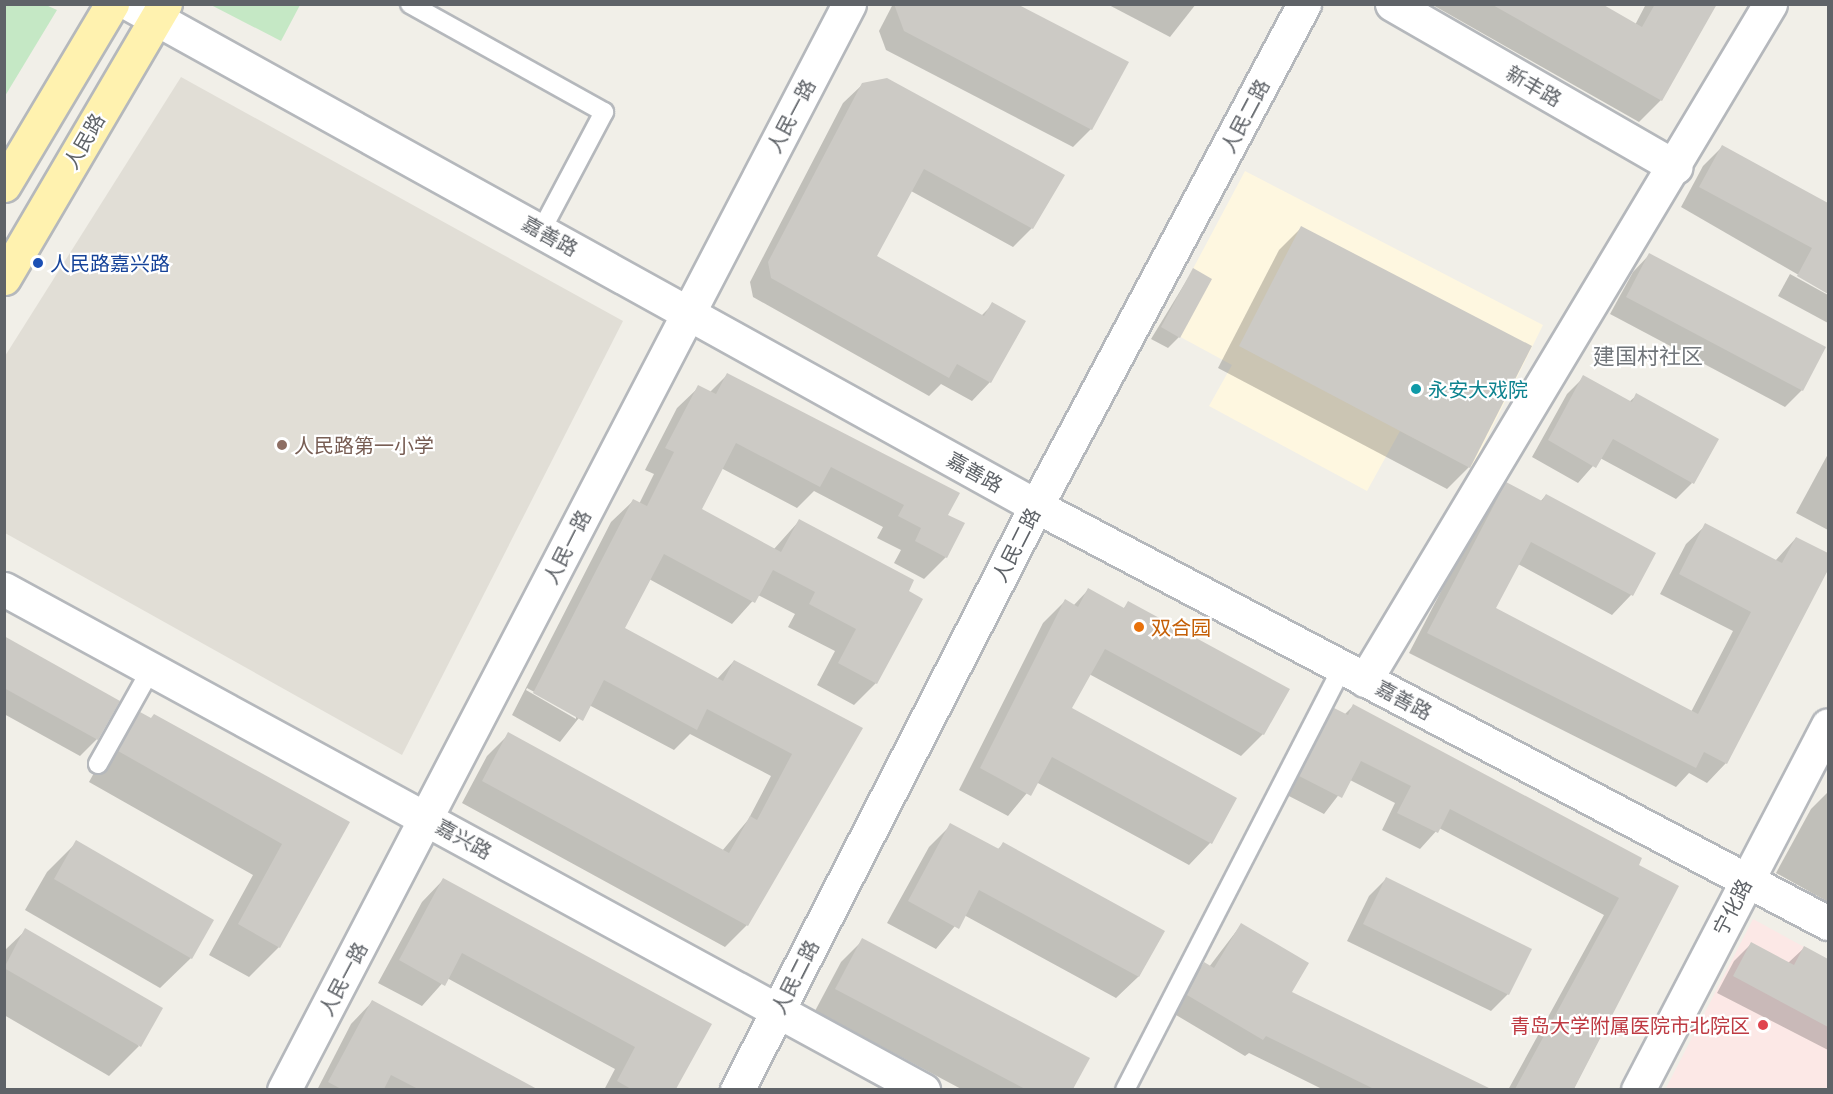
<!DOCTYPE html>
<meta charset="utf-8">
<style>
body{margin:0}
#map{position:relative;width:1833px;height:1094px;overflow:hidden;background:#f1efe8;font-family:"Exo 2","Noto Sans SC",sans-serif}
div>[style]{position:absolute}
.commercial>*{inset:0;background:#fef7e0}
.education>*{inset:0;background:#e1ded6}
.medical>*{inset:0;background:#fce8e6}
.green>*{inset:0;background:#c5e8c5}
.shadow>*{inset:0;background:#0003}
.building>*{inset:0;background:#cccac5}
.roads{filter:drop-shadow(2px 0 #b5b8bc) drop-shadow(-2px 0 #b5b8bc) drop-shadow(0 2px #b5b8bc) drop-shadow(0 -2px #b5b8bc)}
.lane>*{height:18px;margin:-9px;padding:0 9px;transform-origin:9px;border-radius:9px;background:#fff}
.street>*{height:33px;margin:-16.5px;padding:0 16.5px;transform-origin:16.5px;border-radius:16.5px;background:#fff}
.secondary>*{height:33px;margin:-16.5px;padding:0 16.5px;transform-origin:16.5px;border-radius:16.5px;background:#fff}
.primary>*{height:33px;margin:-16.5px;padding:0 16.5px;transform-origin:16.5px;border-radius:16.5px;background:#fff2af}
.dots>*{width:16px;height:16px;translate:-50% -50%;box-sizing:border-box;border:3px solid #fff;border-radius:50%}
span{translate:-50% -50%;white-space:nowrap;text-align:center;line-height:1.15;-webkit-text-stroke:4.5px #fff;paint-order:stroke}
.street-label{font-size:20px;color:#5f6368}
.transit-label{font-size:20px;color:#164399}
.left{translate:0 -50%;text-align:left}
.culture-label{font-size:20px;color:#0d838f}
.education-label{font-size:20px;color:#785e54}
.food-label{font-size:20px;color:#c56008}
.health-label{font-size:20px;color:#be3a42}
.right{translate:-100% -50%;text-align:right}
.quarter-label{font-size:22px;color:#70757a}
.frame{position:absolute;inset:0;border:6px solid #5f6368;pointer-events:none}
</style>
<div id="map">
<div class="commercial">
<div style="clip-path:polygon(1245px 171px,1543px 325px,1472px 468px,1400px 431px,1367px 491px,1209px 406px,1232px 365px,1162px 327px)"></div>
</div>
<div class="education">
<div style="clip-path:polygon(181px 77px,623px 321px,402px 755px,5px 533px,5px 356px)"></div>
</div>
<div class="medical">
<div style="clip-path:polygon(1753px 919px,1828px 960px,1828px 1089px,1665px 1090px)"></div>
</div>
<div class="green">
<div style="clip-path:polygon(5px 4px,46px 5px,57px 10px,5px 96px)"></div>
<div style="clip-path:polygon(211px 5px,300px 4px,300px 5px,281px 41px)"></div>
</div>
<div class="shadow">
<div style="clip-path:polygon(893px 4px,1014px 4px,1091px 129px,1073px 147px,886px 50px,879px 31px)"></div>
<div style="clip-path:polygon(1107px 4px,1196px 4px,1170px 37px)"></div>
<div style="clip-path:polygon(1431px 4px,1599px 4px,1635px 25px,1646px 4px,1715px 4px,1661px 100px,1639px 122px)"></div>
<div style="clip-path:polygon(863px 84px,1032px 228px,1013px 247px,911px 191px,875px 257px,981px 316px,993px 304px,990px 382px,972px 401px,941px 384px,929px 396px,753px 297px,750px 282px,843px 103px)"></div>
<div style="clip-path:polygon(1722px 147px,1828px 205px,1828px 292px,1681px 207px,1703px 166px)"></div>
<div style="clip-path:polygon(1301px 228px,1469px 467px,1447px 489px,1218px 368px,1279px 250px)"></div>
<div style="clip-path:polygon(1649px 255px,1802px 390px,1785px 407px,1610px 314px,1633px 272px)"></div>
<div style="clip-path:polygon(1193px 270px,1179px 337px,1168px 348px,1151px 339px)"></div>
<div style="clip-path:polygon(1790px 274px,1828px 295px,1828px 323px,1778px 296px)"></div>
<div style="clip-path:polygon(evenodd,727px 375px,946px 515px,946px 557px,924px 579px,894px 563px,901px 550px,877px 538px,883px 527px,814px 491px,797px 508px,721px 468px,700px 510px,774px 549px,799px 521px,912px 581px,876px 683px,854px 705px,817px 685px,835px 651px,788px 627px,795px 614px,758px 595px,732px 624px,649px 579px,623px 628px,717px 679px,734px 661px,861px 728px,747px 925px,725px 947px,462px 803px,487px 756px,509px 734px,722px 851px,748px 820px,771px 776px,690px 734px,674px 750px,589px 705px,560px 742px,512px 715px,611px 522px,633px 501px,639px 504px,654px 474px,645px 470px,677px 408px,699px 387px,710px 392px,727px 375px,527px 688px,576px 715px,576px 719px,526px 690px,527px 688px)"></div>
<div style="clip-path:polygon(1584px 377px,1629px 402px,1637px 395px,1692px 483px,1676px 499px,1600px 458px,1578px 483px,1532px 457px,1567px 394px)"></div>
<div style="clip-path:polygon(1828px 454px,1828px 530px,1796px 513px)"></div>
<div style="clip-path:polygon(1506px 483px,1540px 502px,1546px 495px,1653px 553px,1631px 595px,1612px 615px,1518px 564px,1494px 609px,1691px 712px,1733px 631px,1660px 594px,1686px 544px,1706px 525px,1775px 561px,1796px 538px,1828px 555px,1828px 567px,1726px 763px,1707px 783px,1689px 773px,1676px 787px,1409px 653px,1487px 503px)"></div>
<div style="clip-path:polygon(1088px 590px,1123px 609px,1129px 603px,1263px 734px,1241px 756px,1089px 674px,1070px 709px,1235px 798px,1210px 843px,1189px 865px,1036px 782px,1008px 816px,959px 790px,1043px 623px,1065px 601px,1073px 606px)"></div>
<div style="clip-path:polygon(4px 639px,97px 739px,80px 756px,4px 714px)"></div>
<div style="clip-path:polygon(1353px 706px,1677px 887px,1573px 1090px,1508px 1090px,1604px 915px,1439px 828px,1420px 849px,1382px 830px,1395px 803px,1350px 780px,1324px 814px,1283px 793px,1318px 727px,1334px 710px,1344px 715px)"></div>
<div style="clip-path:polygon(140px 714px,348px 822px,279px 947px,249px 977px,209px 955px,253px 875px,89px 782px,110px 744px)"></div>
<div style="clip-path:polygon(1828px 792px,1828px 902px,1776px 873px,1811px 809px)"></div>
<div style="clip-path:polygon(951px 825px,997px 850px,1003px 844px,1162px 931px,1138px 977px,1116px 998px,964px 915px,936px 949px,887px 923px,929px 847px)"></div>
<div style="clip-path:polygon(77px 842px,212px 921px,191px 958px,160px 988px,25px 910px,47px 872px)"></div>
<div style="clip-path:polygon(1386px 879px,1508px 994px,1491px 1011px,1347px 941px,1369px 896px)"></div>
<div style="clip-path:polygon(443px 880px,710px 1024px,674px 1090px,604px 1090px,615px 1069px,447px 978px,422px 1006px,378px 983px,422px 902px)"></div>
<div style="clip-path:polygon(1241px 925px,1290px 993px,1468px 1080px,1463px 1090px,1324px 1090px,1249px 1053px,1245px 1056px,1171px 1012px,1187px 980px,1204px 964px,1209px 967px)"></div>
<div style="clip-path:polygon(26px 930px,139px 1046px,109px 1076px,4px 1015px,4px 951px)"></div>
<div style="clip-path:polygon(863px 940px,1088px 1059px,1072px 1090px,963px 1090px,815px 1011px,841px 962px)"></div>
<div style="clip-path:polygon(1751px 944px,1788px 963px,1804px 948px,1828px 961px,1828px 1050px,1717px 993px,1734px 961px)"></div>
<div style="clip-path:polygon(372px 1002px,534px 1090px,317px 1090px,351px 1024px)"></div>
</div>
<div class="building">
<div style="clip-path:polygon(894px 4px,1017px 4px,1129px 62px,1092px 130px,904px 31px)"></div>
<div style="clip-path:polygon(1491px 4px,1602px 4px,1642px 27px,1655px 4px,1717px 4px,1662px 101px)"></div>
<div style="clip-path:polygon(887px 78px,1065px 175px,1033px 229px,924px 169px,877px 256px,984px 316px,992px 302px,1026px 321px,991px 383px,957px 364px,949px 378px,771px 278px,768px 262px,862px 83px)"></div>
<div style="clip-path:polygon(1722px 145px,1828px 203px,1828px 294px,1797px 276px,1812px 248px,1699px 187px)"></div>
<div style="clip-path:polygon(1301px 226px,1532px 346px,1470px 468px,1239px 346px)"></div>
<div style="clip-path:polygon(1649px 253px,1826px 347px,1803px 391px,1626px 297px)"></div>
<div style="clip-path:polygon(1193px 268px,1212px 279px,1180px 338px,1161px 327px)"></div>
<div style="clip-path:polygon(727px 373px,960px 493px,948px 515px,965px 523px,947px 558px,915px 541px,921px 528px,898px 516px,904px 505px,831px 467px,820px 487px,736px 443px,702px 509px,781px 552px,799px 519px,914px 580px,909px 591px,923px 599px,877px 684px,838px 663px,856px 629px,809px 604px,815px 592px,773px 570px,755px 603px,664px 554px,625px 628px,723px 681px,734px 660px,863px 728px,748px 926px,482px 781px,508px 732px,729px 853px,750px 816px,757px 820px,792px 754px,707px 709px,697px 730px,604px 680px,583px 721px,533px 693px,633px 499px,647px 506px,674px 452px,665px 448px,698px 385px,716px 394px)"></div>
<div style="clip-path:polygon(1583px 375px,1632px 402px,1636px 393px,1719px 439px,1694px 484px,1613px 439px,1596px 468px,1548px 440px)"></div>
<div style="clip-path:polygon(1506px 482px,1542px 501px,1546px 494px,1656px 553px,1633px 596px,1531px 542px,1496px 608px,1698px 714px,1751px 612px,1679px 574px,1705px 523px,1782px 563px,1796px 537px,1828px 553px,1828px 570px,1727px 764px,1704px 752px,1696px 768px,1427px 633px)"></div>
<div style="clip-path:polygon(1088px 588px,1124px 608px,1128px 601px,1290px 689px,1264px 735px,1105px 649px,1072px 708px,1237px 798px,1212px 844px,1052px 757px,1031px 796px,980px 768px,1065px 599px,1078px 607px)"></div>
<div style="clip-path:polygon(4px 636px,120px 701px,98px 740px,4px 688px)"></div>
<div style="clip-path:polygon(1353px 704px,1642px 858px,1639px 865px,1679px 886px,1574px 1089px,1515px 1089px,1619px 898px,1450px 809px,1438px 833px,1397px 813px,1411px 786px,1361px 761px,1342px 798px,1299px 776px,1334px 708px,1348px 715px)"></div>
<div style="clip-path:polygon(140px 712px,151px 718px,154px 714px,350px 822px,280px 948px,238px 924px,282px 844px,118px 751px)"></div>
<div style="clip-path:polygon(950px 823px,999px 849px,1003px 842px,1165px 931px,1139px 977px,979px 890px,959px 929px,908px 901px)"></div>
<div style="clip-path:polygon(76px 840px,214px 920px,192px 959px,54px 879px)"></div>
<div style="clip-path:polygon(1386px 877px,1532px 949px,1509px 995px,1363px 924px)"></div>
<div style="clip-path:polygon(443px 878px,712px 1024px,676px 1089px,631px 1089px,617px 1081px,635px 1047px,462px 953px,445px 986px,399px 960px)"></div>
<div style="clip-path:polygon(1241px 923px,1309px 963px,1292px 992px,1491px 1089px,1374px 1089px,1266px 1036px,1263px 1040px,1187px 995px,1204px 962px,1214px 968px)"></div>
<div style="clip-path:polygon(25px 928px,163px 1008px,141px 1047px,4px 968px)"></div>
<div style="clip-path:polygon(862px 938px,1090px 1058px,1073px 1089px,1025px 1089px,835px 989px)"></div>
<div style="clip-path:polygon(1751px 942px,1794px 965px,1804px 946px,1828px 959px,1828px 1027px,1733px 976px)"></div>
<div style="clip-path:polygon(372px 1000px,537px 1089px,418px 1089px,391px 1075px,384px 1089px,341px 1089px,328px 1082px)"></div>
</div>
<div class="roads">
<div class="lane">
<div style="left:410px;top:4px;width:222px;rotate:29.1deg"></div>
<div style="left:604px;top:112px;width:135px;rotate:117.9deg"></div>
<div style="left:98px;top:764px;width:109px;rotate:-60.8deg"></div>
<div style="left:1125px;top:1090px;width:475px;rotate:-62.8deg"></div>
</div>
<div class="street">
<div style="left:1392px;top:4px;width:327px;rotate:29.9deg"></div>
<div style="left:1365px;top:680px;width:788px;rotate:-59.07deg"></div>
</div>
<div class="secondary">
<div style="left:130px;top:4px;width:1036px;rotate:28.99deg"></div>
<div style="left:1036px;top:506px;width:895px;rotate:27.77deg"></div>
<div style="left:4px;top:589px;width:1047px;rotate:28.6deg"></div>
<div style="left:284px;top:1090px;width:1224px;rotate:-62.51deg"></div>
<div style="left:737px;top:1090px;width:656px;rotate:-62.89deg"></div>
<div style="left:1036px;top:506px;width:569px;rotate:-61.9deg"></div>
<div style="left:1638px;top:1090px;width:411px;rotate:-62.5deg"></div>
</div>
<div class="primary">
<div style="left:4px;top:185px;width:211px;rotate:-59.2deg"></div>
<div style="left:4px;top:278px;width:318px;rotate:-59.6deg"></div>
</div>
</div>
<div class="dots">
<div style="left:38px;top:263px;background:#1a4fb4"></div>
<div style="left:1416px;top:389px;background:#0f9aa8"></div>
<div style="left:282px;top:445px;background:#8d6e63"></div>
<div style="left:1139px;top:627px;background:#e8710a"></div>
<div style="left:1763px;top:1025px;background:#e0444e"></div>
</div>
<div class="street-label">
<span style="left:1534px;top:86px;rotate:30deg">新丰路</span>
<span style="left:791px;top:116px;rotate:-62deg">人民一路</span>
<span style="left:1245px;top:116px;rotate:-62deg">人民二路</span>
<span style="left:84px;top:141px;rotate:-60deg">人民路</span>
<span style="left:550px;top:236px;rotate:29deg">嘉善路</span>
<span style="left:975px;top:472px;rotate:29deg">嘉善路</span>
<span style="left:1016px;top:545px;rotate:-63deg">人民二路</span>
<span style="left:567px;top:547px;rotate:-63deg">人民一路</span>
<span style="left:1404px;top:700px;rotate:28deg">嘉善路</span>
<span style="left:464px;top:839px;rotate:29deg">嘉兴路</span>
<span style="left:1732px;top:907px;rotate:-63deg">宁化路</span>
<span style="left:795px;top:977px;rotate:-63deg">人民二路</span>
<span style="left:343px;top:979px;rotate:-62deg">人民一路</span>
</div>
<div class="transit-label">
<span class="left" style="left:50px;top:263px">人民路嘉兴路</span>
</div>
<div class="culture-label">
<span class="left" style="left:1428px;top:389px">永安大戏院</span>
</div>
<div class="education-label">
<span class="left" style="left:294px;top:445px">人民路第一小学</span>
</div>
<div class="food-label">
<span class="left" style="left:1151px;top:627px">双合园</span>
</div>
<div class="health-label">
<span class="right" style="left:1750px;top:1025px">青岛大学附属医院市北院区</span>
</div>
<div class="quarter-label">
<span style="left:1648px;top:356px">建国村社区</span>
</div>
<div class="frame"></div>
</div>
